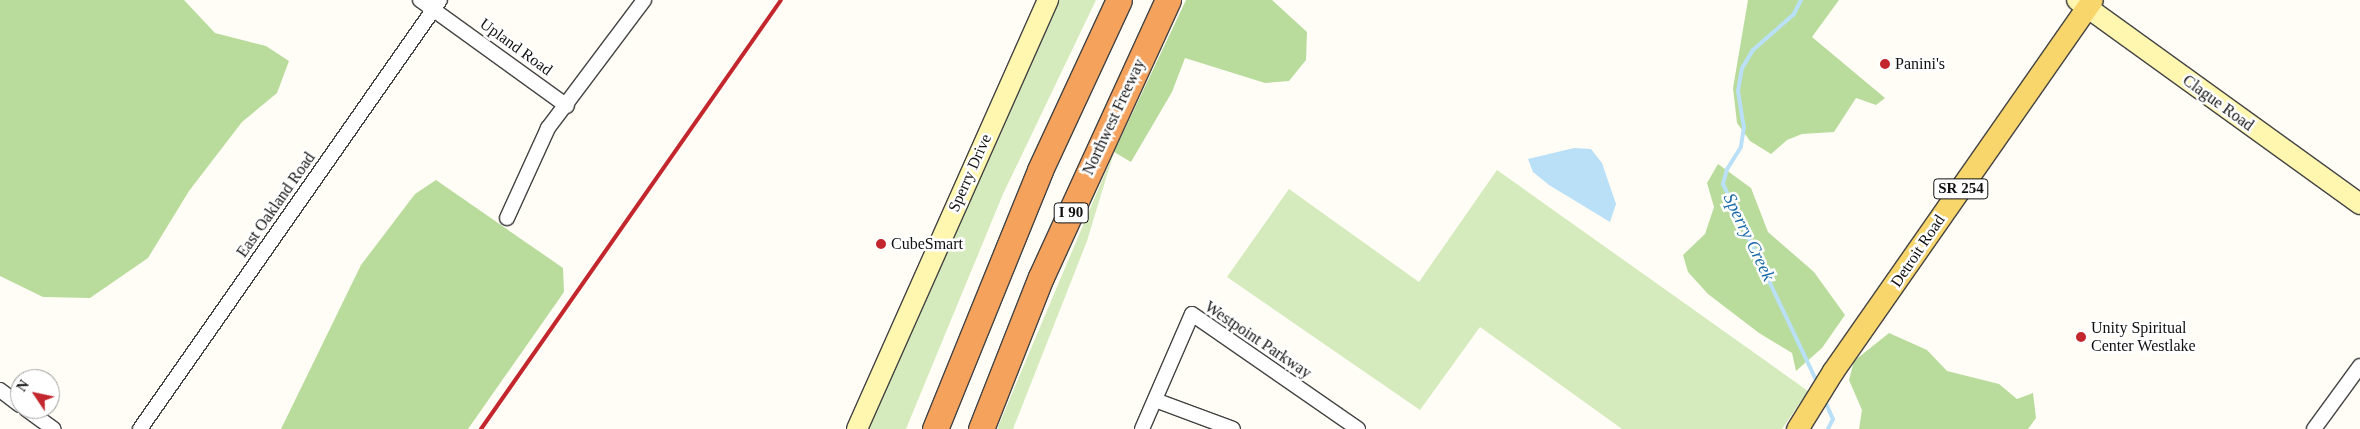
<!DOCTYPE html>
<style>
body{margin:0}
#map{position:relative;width:2360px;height:429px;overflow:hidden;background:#fffdf5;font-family:Georgia,serif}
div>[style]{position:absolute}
.green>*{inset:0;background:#d5ebbd}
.forest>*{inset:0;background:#b9dc9c}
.water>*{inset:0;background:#b9e0f7}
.stream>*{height:4px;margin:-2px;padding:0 2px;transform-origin:2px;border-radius:2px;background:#b9e0f7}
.roads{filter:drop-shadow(1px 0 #444) drop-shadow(-1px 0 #444) drop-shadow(0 1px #444) drop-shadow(0 -1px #444)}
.street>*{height:14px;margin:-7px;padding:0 7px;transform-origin:7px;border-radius:7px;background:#fff}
.secondary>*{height:20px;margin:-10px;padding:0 10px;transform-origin:10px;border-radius:10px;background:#fff6b0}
.primary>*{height:21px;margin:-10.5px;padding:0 10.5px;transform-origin:10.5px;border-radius:10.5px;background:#f9d66b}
.highway>*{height:25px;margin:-12.5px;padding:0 12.5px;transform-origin:12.5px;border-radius:12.5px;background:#f5a25d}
.rail>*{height:4px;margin:-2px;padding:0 2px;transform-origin:2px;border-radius:2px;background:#c4262e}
.dots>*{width:14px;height:14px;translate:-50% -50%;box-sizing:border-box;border:2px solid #fff;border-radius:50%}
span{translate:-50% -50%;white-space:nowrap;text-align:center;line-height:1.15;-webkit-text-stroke:5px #fff;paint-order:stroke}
.shield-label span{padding:1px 4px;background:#fff;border:1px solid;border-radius:4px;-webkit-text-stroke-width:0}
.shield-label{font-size:15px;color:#111;font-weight:700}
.street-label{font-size:16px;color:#111}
.poi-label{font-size:16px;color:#111}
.left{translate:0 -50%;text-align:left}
.water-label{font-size:18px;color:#1768a6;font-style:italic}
.north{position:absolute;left:10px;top:369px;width:50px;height:50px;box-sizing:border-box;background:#fff;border:1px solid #a0a0a0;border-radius:50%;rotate:304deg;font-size:14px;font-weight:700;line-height:20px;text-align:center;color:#111}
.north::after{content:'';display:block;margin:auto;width:18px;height:22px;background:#c4262e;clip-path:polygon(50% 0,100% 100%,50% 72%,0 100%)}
</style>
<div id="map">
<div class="green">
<div style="clip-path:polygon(1056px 0,1096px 0,1003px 194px,906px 429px,866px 429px)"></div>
<div style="clip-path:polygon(1114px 152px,1087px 241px,1013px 429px,997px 429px)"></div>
<div style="clip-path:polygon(1497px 170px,1808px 391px,1782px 429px,1622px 429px,1480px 327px,1420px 410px,1227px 277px,1289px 189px,1419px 282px)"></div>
</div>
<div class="forest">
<div style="clip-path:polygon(0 0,184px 0,215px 33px,266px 46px,289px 61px,277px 93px,242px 122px,189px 191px,148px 258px,90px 298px,43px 297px,0 276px)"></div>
<div style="clip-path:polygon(1186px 0,1272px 0,1307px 32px,1306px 60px,1289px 81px,1265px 83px,1185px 58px,1172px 92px,1131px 162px,1114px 152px)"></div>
<div style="clip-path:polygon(1748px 0,1839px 0,1812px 37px,1885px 98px,1876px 105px,1856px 98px,1834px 132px,1802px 134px,1787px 140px,1771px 154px,1750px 141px,1737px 123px,1733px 88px)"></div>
<div style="clip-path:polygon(1718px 164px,1751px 188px,1768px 232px,1814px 272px,1845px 315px,1822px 348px,1796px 371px,1792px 353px,1759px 333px,1708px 294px,1688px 272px,1683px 255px,1705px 234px,1714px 207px,1707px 183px)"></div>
<div style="clip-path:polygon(436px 180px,563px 268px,564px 292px,468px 429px,281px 429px,361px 265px,415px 194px)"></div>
<div style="clip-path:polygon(1889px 333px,1927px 350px,1947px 371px,1999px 384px,2017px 399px,2033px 393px,2036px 418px,2028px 429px,1859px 429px,1862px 410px,1849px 380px,1854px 361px)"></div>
</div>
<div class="water">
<div style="clip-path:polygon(1574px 148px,1591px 149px,1602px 163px,1616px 204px,1610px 222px,1549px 185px,1533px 172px,1528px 159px)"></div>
</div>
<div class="stream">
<div style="left:1801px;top:0;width:16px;rotate:117deg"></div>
<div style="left:1794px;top:14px;width:55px;rotate:138.7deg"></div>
<div style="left:1753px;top:50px;width:21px;rotate:121deg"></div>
<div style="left:1742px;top:68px;width:23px;rotate:100deg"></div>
<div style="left:1738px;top:91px;width:36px;rotate:81deg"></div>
<div style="left:1744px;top:127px;width:20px;rotate:99deg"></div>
<div style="left:1741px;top:147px;width:26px;rotate:122deg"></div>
<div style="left:1727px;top:169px;width:16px;rotate:105deg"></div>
<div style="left:1723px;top:184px;width:221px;rotate:64.6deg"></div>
<div style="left:1824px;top:399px;width:22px;rotate:66deg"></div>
<div style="left:1833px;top:419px;width:11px;rotate:117deg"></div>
</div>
<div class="roads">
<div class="street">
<div style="left:420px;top:0;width:181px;rotate:35.8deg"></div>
<div style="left:507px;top:218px;width:99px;rotate:-65.5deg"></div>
<div style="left:548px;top:128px;width:160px;rotate:-53.1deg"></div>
<div style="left:0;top:390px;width:25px;rotate:37deg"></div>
<div style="left:1155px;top:400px;width:83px;rotate:20.4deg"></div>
<div style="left:26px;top:409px;width:34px;rotate:36deg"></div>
<div style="left:140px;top:429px;width:523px;rotate:-55.03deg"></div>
<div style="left:1142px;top:429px;width:125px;rotate:-66.5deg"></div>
<div style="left:1192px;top:314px;width:202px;rotate:34.7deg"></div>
<div style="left:2314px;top:429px;width:78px;rotate:-53.9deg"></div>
</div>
<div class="secondary">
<div style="left:2077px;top:0;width:349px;rotate:35.8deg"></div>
<div style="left:857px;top:429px;width:470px;rotate:-66deg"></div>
</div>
<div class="primary">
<div style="left:1797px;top:429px;width:68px;rotate:-58.2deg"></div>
<div style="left:1833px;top:371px;width:452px;rotate:-55.1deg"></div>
</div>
<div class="highway">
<div style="left:935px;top:429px;width:279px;rotate:-67.9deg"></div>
<div style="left:1040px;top:170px;width:187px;rotate:-65.1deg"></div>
<div style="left:981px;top:429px;width:163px;rotate:-68.5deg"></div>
<div style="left:1041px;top:277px;width:305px;rotate:-65.4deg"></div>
</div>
</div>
<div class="rail">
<div style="left:481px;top:429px;width:523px;rotate:-55.03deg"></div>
</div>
<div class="dots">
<div style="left:1885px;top:64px;background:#c4262e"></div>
<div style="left:881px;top:244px;background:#c4262e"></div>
<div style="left:2081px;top:337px;background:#c4262e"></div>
</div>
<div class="shield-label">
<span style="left:1961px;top:189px">SR 254</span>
<span style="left:1071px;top:213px">I 90</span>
</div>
<div class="street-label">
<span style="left:516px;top:47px;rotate:36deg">Upland Road</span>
<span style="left:2218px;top:103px;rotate:36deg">Clague Road</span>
<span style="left:1114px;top:117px;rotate:-65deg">Northwest Freeway</span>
<span style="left:970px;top:173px;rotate:-66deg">Sperry Drive</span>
<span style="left:276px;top:205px;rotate:-55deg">East Oakland Road</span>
<span style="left:1918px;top:251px;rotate:-56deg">Detroit Road</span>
<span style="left:1258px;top:340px;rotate:34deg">Westpoint Parkway</span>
</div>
<div class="poi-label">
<span class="left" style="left:1895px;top:64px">Panini's</span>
<span class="left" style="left:891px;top:244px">CubeSmart</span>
<span class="left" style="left:2091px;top:337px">Unity Spiritual<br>Center Westlake</span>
</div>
<div class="water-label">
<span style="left:1749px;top:237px;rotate:64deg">Sperry Creek</span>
</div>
<div class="north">N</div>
</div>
